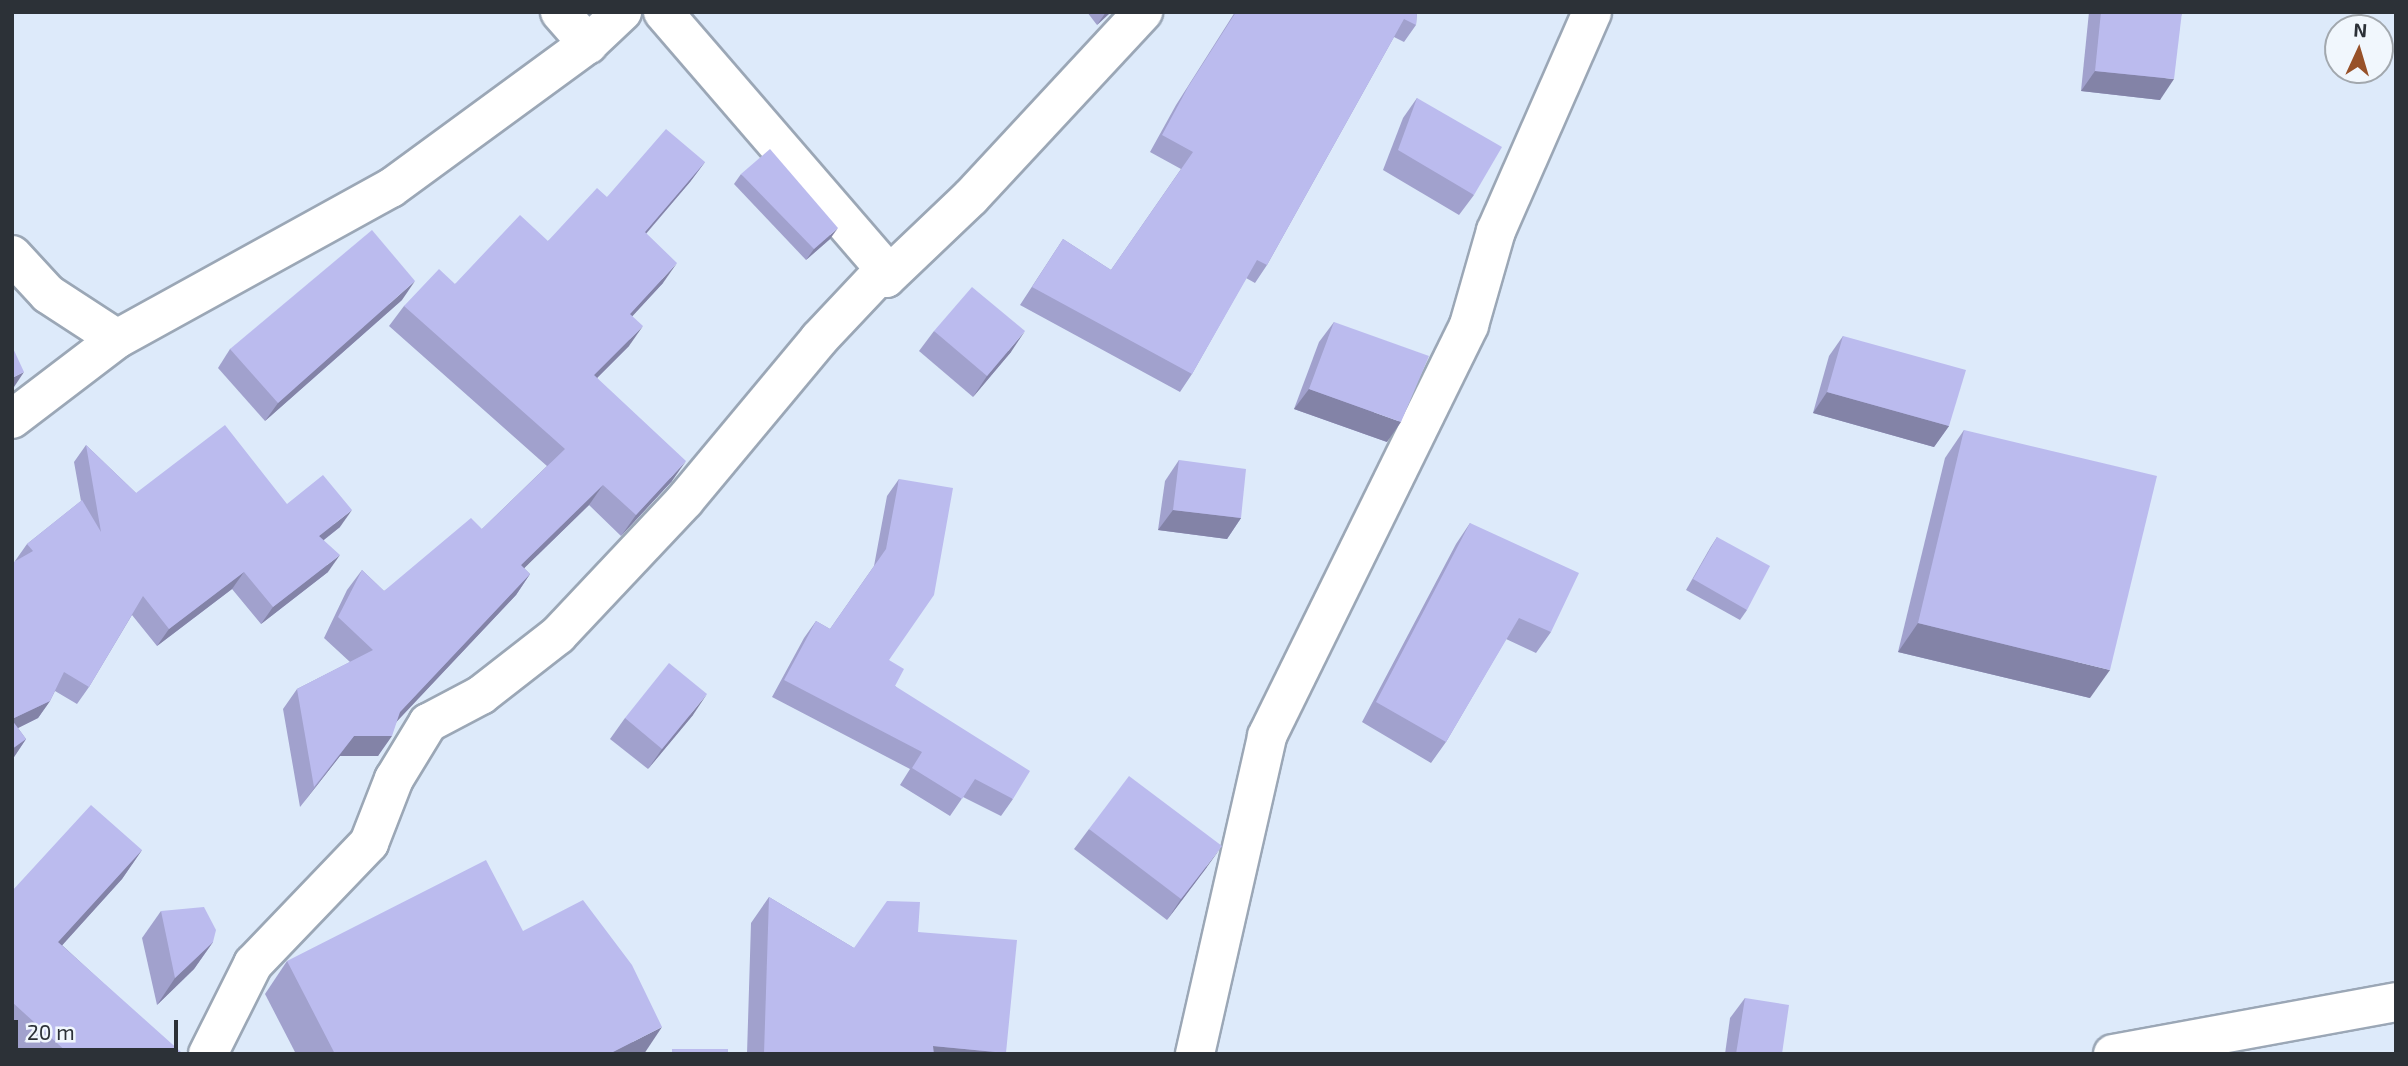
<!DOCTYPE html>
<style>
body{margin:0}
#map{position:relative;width:2408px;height:1066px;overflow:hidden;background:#ddeafa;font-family:"Exo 2",sans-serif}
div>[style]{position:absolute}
.roads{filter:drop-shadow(2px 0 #9ba7b6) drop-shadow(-2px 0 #9ba7b6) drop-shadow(0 2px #9ba7b6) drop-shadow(0 -2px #9ba7b6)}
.minor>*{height:38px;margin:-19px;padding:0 19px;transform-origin:19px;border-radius:19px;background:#fff}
.wall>*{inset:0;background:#a1a1cd}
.shaded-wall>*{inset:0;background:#8383a7}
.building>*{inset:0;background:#bbe}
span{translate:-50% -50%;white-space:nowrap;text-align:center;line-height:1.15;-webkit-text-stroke:7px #f1f7fd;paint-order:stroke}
.frame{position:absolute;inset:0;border:14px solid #2c3137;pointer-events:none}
.north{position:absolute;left:2324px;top:14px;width:70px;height:70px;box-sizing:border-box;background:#f1f7fd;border:2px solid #a2a8ae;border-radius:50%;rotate:4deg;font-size:19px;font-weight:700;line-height:28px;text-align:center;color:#2c3137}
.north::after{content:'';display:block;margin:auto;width:24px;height:32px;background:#975129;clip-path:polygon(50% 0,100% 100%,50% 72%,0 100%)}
.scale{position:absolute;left:14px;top:1020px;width:164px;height:32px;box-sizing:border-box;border:4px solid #2c3137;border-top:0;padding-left:9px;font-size:21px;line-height:24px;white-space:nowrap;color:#2c3137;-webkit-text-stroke:5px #f1f7fd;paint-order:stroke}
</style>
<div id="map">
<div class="roads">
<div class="minor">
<div style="left:560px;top:12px;width:43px;rotate:48.8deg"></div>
<div style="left:663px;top:12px;width:340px;rotate:49.2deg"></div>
<div style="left:12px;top:255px;width:53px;rotate:47.3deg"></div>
<div style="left:48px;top:294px;width:82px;rotate:33.1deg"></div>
<div style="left:12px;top:419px;width:132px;rotate:-37.3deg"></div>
<div style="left:117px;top:339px;width:313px;rotate:-28.9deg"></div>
<div style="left:391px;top:188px;width:244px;rotate:-36.2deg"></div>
<div style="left:588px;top:44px;width:47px;rotate:-43.3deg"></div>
<div style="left:208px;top:1054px;width:101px;rotate:-63.4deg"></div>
<div style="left:253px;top:964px;width:168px;rotate:-46.2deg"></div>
<div style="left:369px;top:843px;width:69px;rotate:-68.7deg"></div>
<div style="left:394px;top:779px;width:66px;rotate:-58.7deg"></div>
<div style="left:428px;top:723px;width:60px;rotate:-27.8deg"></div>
<div style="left:481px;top:695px;width:98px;rotate:-37.9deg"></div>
<div style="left:558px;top:635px;width:185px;rotate:-46.7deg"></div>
<div style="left:685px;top:500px;width:209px;rotate:-50.2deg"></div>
<div style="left:819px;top:339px;width:96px;rotate:-46.7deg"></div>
<div style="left:885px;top:269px;width:9px;rotate:84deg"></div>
<div style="left:886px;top:278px;width:117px;rotate:-43.6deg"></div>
<div style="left:971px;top:197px;width:253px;rotate:-47.1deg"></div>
<div style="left:1195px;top:1054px;width:326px;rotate:-77.2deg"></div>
<div style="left:1267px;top:736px;width:458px;rotate:-63.8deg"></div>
<div style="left:1469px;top:325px;width:98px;rotate:-74deg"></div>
<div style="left:1496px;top:231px;width:239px;rotate:-66.3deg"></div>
<div style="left:2113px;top:1054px;width:288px;rotate:-10.4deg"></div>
</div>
</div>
<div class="wall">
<div style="clip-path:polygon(1087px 12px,1111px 12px,1097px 25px)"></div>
<div style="clip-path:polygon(1235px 12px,1417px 12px,1416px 25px,1404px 42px,1394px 37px,1267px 265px,1255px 283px,1246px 278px,1192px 374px,1180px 392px,1020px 305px,1063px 239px,1111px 270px,1181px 169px,1150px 152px,1176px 105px)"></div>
<div style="clip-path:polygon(2089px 12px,2182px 12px,2160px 100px,2081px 91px)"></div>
<div style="clip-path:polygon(1417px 98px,1474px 195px,1459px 215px,1383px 170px,1403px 118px)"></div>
<div style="clip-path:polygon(705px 162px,690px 182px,646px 234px,663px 283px,632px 316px,629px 346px,597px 378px,672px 481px,621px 536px,589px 505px,524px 568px,530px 574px,516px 595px,397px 721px,378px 756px,340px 756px,300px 807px,283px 709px,297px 689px,350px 662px,324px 638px,347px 590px,362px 570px,384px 591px,482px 529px,547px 466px,389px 326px,404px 306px,455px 284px,548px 241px,607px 197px)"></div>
<div style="clip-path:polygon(741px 174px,830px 239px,806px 260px,734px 184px)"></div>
<div style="clip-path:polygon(402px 300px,265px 421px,218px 368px,230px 349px)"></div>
<div style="clip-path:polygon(1334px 322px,1387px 442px,1294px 409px,1319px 342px)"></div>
<div style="clip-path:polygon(934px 331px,1011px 352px,973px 397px,919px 351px)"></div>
<div style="clip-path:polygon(1843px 336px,1949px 426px,1934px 447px,1813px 413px,1829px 356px)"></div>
<div style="clip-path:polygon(1964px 430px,2090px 698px,1898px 652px,1945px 458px)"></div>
<div style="clip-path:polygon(86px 445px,136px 493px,287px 504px,340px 527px,324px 540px,328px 572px,261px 624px,232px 589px,157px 646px,132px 615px,89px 687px,77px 704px,55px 691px,50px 701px,38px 718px,18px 728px,26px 739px,14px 757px,15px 561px,27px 544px,81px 501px,74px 462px)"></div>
<div style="clip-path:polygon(1179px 460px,1241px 518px,1227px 539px,1158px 530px,1165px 481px)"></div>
<div style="clip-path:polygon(899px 479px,889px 660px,895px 686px,1013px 799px,1001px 816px,963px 797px,950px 816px,900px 785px,910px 769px,772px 697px,804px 638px,816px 621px,830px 629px,874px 566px,887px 496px)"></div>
<div style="clip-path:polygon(1470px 523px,1551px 632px,1536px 653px,1506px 639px,1446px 742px,1431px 763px,1362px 722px,1456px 544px)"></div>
<div style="clip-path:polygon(1717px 537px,1747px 610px,1740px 620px,1686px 590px,1710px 548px)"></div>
<div style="clip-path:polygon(693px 715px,648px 769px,610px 739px,625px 718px)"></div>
<div style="clip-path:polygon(1089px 829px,1207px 867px,1167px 920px,1074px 849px)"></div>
<div style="clip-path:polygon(142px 850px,122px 879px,62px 945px,180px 1054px,18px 1054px,12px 1048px,12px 891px)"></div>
<div style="clip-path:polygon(769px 897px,854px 948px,918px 932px,1006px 1054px,747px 1054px,751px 923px)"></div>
<div style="clip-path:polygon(161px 911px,213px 942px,194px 969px,157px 1005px,142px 938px)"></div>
<div style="clip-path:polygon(523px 931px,644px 1054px,296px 1054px,265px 994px,287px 961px)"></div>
<div style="clip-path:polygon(1745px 998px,1782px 1054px,1725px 1054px,1730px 1018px)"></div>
</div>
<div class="shaded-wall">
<div style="clip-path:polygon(1106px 12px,1111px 12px,1097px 25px)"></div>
<div style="clip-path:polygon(2095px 71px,2174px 79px,2160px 100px,2081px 91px)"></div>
<div style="clip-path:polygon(705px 162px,690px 182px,630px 252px,645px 232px)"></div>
<div style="clip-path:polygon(838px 228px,830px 239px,806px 260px,814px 249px)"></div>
<div style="clip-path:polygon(677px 263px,663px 283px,616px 334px,630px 314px)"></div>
<div style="clip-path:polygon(415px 281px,402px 300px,265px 421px,278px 403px)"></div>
<div style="clip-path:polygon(643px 326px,629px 346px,580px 395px,594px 375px)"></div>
<div style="clip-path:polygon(1025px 331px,1011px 352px,973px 397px,987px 376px)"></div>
<div style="clip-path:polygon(24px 372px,12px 390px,12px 378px)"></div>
<div style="clip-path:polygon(1309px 389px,1401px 422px,1387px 442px,1294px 409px)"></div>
<div style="clip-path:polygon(1827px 392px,1949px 426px,1934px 447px,1813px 413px)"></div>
<div style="clip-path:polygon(686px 461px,672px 481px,621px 536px,636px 515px)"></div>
<div style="clip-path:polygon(603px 485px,589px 505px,507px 585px,521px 565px)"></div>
<div style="clip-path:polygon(352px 510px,340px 527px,307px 553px,319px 536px)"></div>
<div style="clip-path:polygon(1173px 510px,1241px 518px,1227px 539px,1158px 530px)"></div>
<div style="clip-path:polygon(340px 555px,328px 572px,261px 624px,273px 607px)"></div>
<div style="clip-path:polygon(244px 572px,232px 589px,157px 646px,169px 629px)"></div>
<div style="clip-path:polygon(530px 574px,516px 595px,386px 733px,400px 712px)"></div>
<div style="clip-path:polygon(1918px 623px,2110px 670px,2090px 698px,1898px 652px)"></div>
<div style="clip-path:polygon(707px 694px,693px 715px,648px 769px,662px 749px)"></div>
<div style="clip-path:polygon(50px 701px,38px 718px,12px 731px,12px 719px)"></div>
<div style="clip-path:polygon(354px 736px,392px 736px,378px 756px,340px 756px,300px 807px)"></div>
<div style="clip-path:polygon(26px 739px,14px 757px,12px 758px,12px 749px)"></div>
<div style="clip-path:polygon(1222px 846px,1207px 867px,1167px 920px,1181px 899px)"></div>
<div style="clip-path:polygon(142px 850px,122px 879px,39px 971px,58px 942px)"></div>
<div style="clip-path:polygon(213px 942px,194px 969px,157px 1005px,175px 978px)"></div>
<div style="clip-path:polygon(662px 1027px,644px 1054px,609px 1054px)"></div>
<div style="clip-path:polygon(933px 1046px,1006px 1053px,927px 1054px)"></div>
</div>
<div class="building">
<div style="clip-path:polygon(1236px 12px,1417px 12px,1416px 25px,1404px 19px,1267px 265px,1257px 260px,1192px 374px,1032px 287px,1063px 239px,1111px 270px,1193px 152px,1162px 135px,1188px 87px)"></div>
<div style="clip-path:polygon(2101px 12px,2182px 12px,2174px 79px,2095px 71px)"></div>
<div style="clip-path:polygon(1417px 98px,1502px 147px,1474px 195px,1398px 150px)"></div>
<div style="clip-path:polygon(666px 129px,705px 162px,645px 232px,677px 263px,630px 314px,643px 326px,594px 375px,686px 461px,636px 515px,603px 485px,521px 565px,530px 574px,400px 712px,392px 736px,354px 736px,314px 787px,297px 689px,373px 650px,338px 617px,362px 570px,384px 591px,471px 518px,482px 529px,565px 449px,404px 306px,439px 269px,455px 284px,520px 215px,548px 241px,597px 188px,607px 197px)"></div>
<div style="clip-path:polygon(770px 149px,838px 228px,814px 249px,741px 174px)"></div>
<div style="clip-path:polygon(372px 230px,415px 281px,278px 403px,230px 349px)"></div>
<div style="clip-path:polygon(972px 287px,1025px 331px,987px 376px,934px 331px)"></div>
<div style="clip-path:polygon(1334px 322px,1429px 356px,1401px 422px,1309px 389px)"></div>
<div style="clip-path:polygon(1843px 336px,1966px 370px,1949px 426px,1827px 392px)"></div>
<div style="clip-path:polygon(12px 346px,24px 372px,12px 378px)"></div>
<div style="clip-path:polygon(225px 425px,287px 504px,323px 475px,352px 510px,319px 536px,340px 555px,273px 607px,244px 572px,169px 629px,143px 596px,89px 687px,64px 672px,50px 701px,12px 719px,12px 563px,33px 551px,27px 544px,82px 500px,101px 532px,86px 445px,136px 493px)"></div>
<div style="clip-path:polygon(1964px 430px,2157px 476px,2110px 670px,1918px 623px)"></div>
<div style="clip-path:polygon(1179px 460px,1246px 469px,1241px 518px,1173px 510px)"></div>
<div style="clip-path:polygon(899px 479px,953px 488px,934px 595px,889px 660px,904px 669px,895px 686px,1030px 771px,1013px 799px,975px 779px,962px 799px,912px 768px,922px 752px,784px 680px,816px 621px,830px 629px,886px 549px)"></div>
<div style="clip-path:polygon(1470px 523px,1579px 573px,1551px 632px,1519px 618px,1446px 742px,1376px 702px)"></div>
<div style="clip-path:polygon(1717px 537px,1770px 566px,1747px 610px,1693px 579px)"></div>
<div style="clip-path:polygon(669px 663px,707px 694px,662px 749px,625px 718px)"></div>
<div style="clip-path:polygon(12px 720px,26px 739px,12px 749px)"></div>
<div style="clip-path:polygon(1129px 776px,1222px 846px,1181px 899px,1089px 829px)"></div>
<div style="clip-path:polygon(91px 805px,142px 850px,58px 942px,181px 1052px,180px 1054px,69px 1054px,12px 1002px,12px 891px)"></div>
<div style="clip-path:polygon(486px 860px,523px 931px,583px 900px,632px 965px,662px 1027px,609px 1054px,335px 1054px,287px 961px)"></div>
<div style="clip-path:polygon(769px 897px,854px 948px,887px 901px,920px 902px,918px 932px,1017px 940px,1006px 1053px,933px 1046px,934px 1054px,764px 1054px)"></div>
<div style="clip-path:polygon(204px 907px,216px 930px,213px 942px,175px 978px,161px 911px)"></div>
<div style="clip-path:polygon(1745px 998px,1789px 1005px,1782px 1054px,1736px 1054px)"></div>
<div style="clip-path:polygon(672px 1049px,728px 1049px,728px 1054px,672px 1054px)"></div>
</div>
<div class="frame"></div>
<div class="north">N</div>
<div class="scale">20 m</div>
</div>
